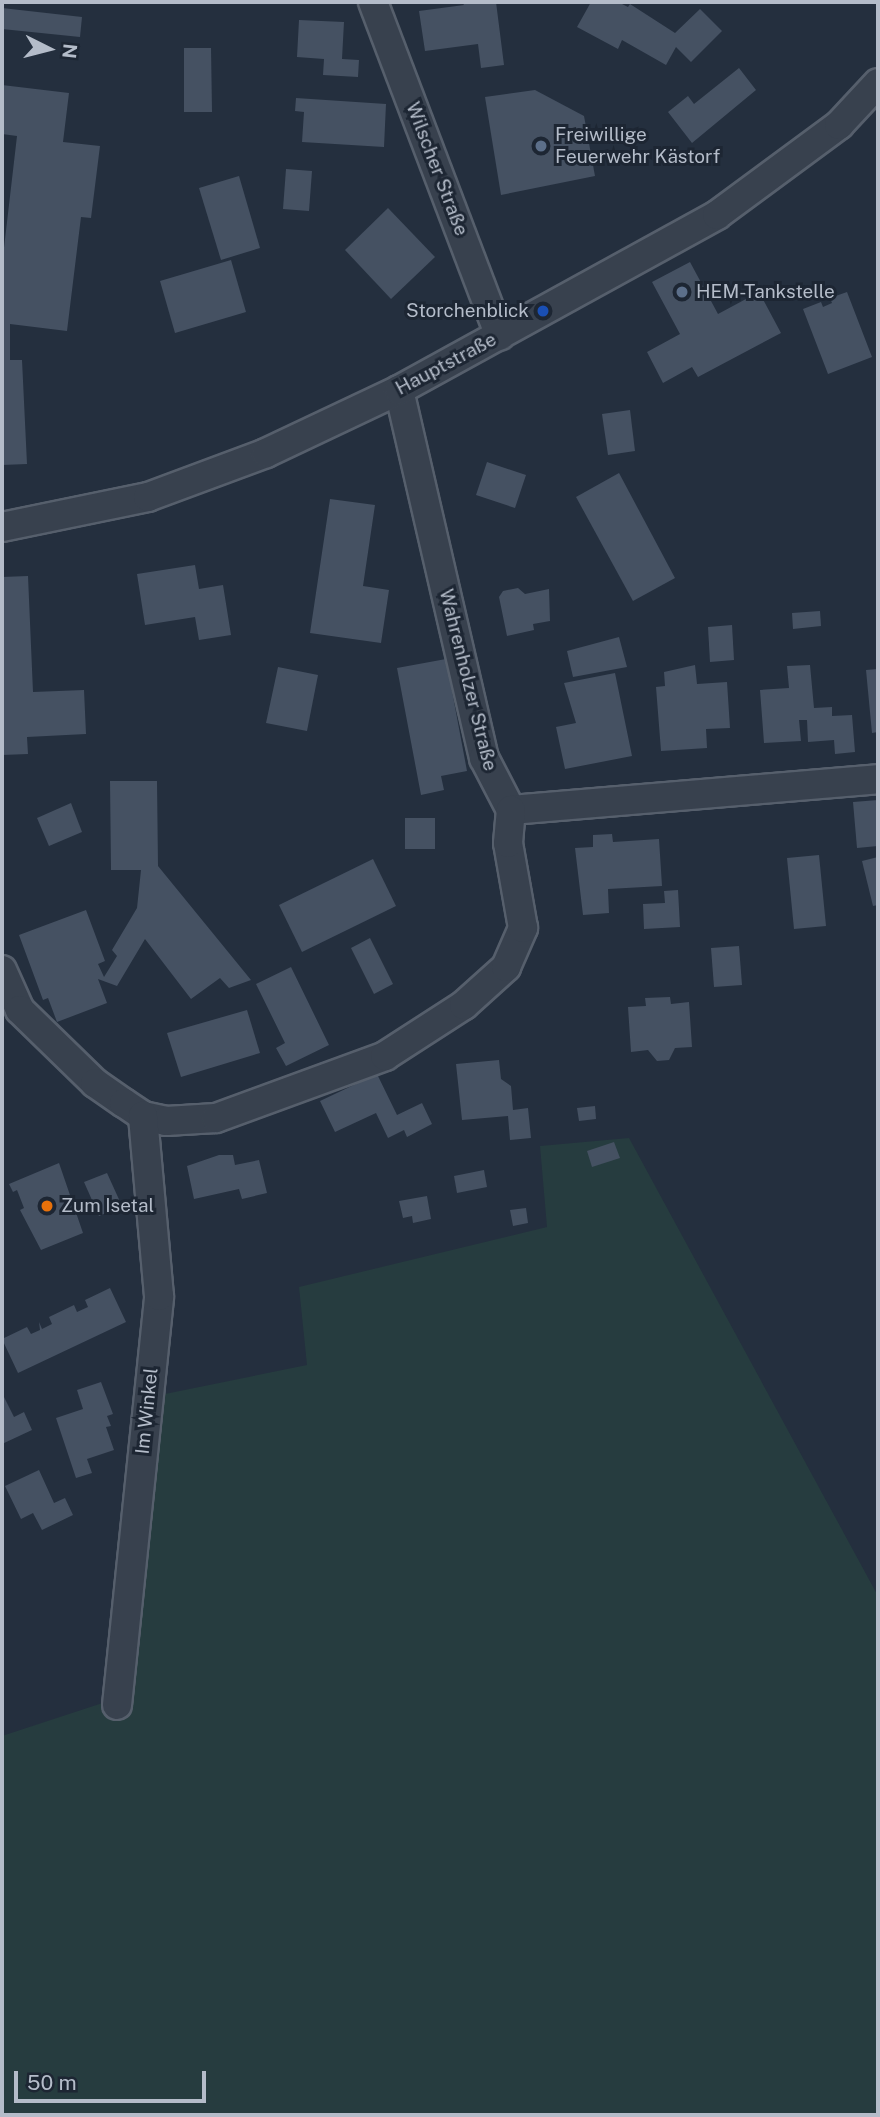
<!DOCTYPE html>
<meta charset="utf-8">
<style>
body{margin:0}
#map{position:relative;width:880px;height:2117px;overflow:hidden;background:#242f3e;font-family:"Public Sans",sans-serif}
div>[style]{position:absolute}
.green>*{inset:0;background:#263c3f}
.building>*{inset:0;background:#455162}
.roads{filter:drop-shadow(2px 0 #565f6c) drop-shadow(-2px 0 #565f6c) drop-shadow(0 2px #565f6c) drop-shadow(0 -2px #565f6c)}
.minor>*{height:28px;margin:-14px;padding:0 14px;transform-origin:14px;border-radius:14px;background:#38414e}
.dots>*{width:19px;height:19px;translate:-50% -50%;box-sizing:border-box;border:4px solid #1d2633;border-radius:50%}
span{translate:-50% -50%;white-space:nowrap;text-align:center;line-height:1.15;-webkit-text-stroke:6px #1d2633;paint-order:stroke}
.poi-label{font-size:19px;color:#b4bcc9}
.left{translate:0 -50%;text-align:left}
.right{translate:-100% -50%;text-align:right}
.street-label{font-size:19px;color:#b4bcc9}
.frame{position:absolute;inset:0;border:4px solid #b4bcc9;pointer-events:none}
.north{position:absolute;left:14px;top:14px;width:70px;height:70px;-webkit-text-stroke:5px #1d2633;paint-order:stroke;rotate:96deg;font-size:19px;font-weight:700;line-height:28px;text-align:center;color:#b4bcc9}
.north::after{content:'';display:block;margin:auto;width:24px;height:32px;background:#b4bcc9;clip-path:polygon(50% 0,100% 100%,50% 72%,0 100%)}
.scale{position:absolute;left:14px;top:2071px;width:192px;height:32px;box-sizing:border-box;border:4px solid #b4bcc9;border-top:0;padding-left:9px;font-size:21px;line-height:24px;white-space:nowrap;color:#b4bcc9;-webkit-text-stroke:5px #1d2633;paint-order:stroke}
</style>
<div id="map">
<div class="green">
<div style="clip-path:polygon(629px 1138px,878px 1596px,878px 2115px,2px 2115px,2px 1736px,130px 1694px,160px 1395px,307px 1365px,299px 1287px,547px 1227px,540px 1146px)"></div>
</div>
<div class="building">
<div style="clip-path:polygon(462px 2px,496px 2px,504px 65px,481px 68px,478px 44px,425px 51px,419px 11px,464px 5px)"></div>
<div style="clip-path:polygon(591px 2px,618px 2px,628px 7px,630px 4px,675px 33px,700px 9px,722px 31px,691px 62px,676px 47px,666px 65px,622px 40px,618px 49px,577px 27px)"></div>
<div style="clip-path:polygon(2px 8px,82px 17px,80px 37px,2px 29px)"></div>
<div style="clip-path:polygon(299px 20px,344px 22px,342px 59px,359px 60px,358px 77px,323px 75px,324px 59px,297px 57px)"></div>
<div style="clip-path:polygon(184px 48px,211px 48px,212px 112px,184px 112px)"></div>
<div style="clip-path:polygon(739px 68px,756px 90px,692px 143px,668px 112px,688px 96px,694px 104px)"></div>
<div style="clip-path:polygon(2px 85px,69px 93px,63px 142px,100px 146px,91px 218px,81px 217px,67px 331px,10px 324px,10px 360px,22px 360px,27px 464px,2px 465px,2px 265px,17px 136px,2px 134px)"></div>
<div style="clip-path:polygon(535px 90px,584px 116px,595px 176px,501px 195px,485px 97px)"></div>
<div style="clip-path:polygon(296px 98px,386px 104px,384px 147px,302px 142px,304px 112px,295px 111px)"></div>
<div style="clip-path:polygon(286px 169px,312px 171px,309px 211px,283px 209px)"></div>
<div style="clip-path:polygon(239px 176px,260px 248px,221px 260px,199px 188px)"></div>
<div style="clip-path:polygon(388px 208px,435px 257px,391px 299px,345px 250px)"></div>
<div style="clip-path:polygon(231px 260px,246px 312px,175px 333px,160px 281px)"></div>
<div style="clip-path:polygon(690px 262px,718px 314px,759px 292px,781px 333px,698px 377px,692px 367px,663px 383px,647px 352px,680px 334px,652px 282px)"></div>
<div style="clip-path:polygon(847px 292px,872px 357px,828px 374px,803px 309px,821px 302px,823px 307px,832px 303px,830px 298px)"></div>
<div style="clip-path:polygon(630px 410px,635px 451px,608px 455px,602px 414px)"></div>
<div style="clip-path:polygon(487px 462px,526px 475px,515px 508px,476px 495px)"></div>
<div style="clip-path:polygon(619px 473px,675px 578px,633px 601px,576px 497px)"></div>
<div style="clip-path:polygon(330px 499px,375px 505px,363px 586px,389px 590px,381px 643px,310px 633px)"></div>
<div style="clip-path:polygon(195px 565px,199px 589px,223px 585px,231px 635px,199px 640px,195px 617px,145px 625px,137px 574px)"></div>
<div style="clip-path:polygon(28px 576px,33px 692px,84px 690px,86px 734px,27px 737px,28px 754px,2px 755px,2px 577px)"></div>
<div style="clip-path:polygon(518px 588px,525px 594px,549px 589px,550px 621px,533px 624px,534px 630px,507px 636px,499px 597px,503px 591px)"></div>
<div style="clip-path:polygon(820px 611px,821px 626px,793px 629px,792px 613px)"></div>
<div style="clip-path:polygon(732px 625px,734px 660px,710px 662px,708px 627px)"></div>
<div style="clip-path:polygon(619px 637px,627px 667px,573px 677px,567px 651px)"></div>
<div style="clip-path:polygon(446px 659px,467px 771px,441px 776px,444px 790px,421px 795px,397px 668px)"></div>
<div style="clip-path:polygon(695px 665px,697px 684px,727px 682px,730px 728px,706px 729px,707px 748px,661px 751px,656px 687px,665px 686px,664px 672px)"></div>
<div style="clip-path:polygon(810px 665px,814px 708px,832px 707px,832px 716px,852px 715px,855px 752px,835px 754px,834px 740px,808px 742px,807px 720px,799px 720px,801px 741px,764px 743px,760px 690px,789px 688px,787px 666px)"></div>
<div style="clip-path:polygon(278px 667px,318px 675px,307px 731px,266px 723px)"></div>
<div style="clip-path:polygon(878px 669px,878px 732px,872px 733px,866px 670px)"></div>
<div style="clip-path:polygon(615px 673px,632px 756px,565px 769px,556px 727px,576px 723px,564px 683px)"></div>
<div style="clip-path:polygon(110px 781px,157px 781px,158px 866px,251px 980px,229px 988px,220px 978px,191px 999px,145px 939px,117px 986px,98px 979px,107px 1003px,57px 1022px,48px 998px,43px 1000px,19px 935px,86px 910px,105px 961px,98px 964px,104px 977px,117px 956px,112px 950px,137px 908px,141px 870px,111px 870px)"></div>
<div style="clip-path:polygon(878px 800px,878px 846px,857px 848px,853px 802px)"></div>
<div style="clip-path:polygon(71px 803px,82px 832px,49px 846px,37px 818px)"></div>
<div style="clip-path:polygon(405px 818px,435px 818px,435px 849px,405px 849px)"></div>
<div style="clip-path:polygon(612px 834px,613px 842px,659px 839px,662px 886px,608px 889px,609px 913px,583px 915px,575px 848px,593px 847px,593px 835px)"></div>
<div style="clip-path:polygon(819px 855px,826px 926px,794px 929px,787px 858px)"></div>
<div style="clip-path:polygon(878px 857px,878px 905px,873px 906px,862px 861px)"></div>
<div style="clip-path:polygon(373px 859px,396px 906px,302px 952px,279px 905px)"></div>
<div style="clip-path:polygon(678px 890px,680px 927px,644px 929px,643px 904px,665px 903px,664px 891px)"></div>
<div style="clip-path:polygon(370px 938px,393px 984px,374px 994px,351px 948px)"></div>
<div style="clip-path:polygon(739px 946px,742px 985px,714px 987px,711px 948px)"></div>
<div style="clip-path:polygon(291px 967px,329px 1045px,286px 1066px,276px 1048px,285px 1043px,256px 984px)"></div>
<div style="clip-path:polygon(670px 997px,671px 1004px,689px 1002px,692px 1047px,675px 1048px,669px 1060px,657px 1061px,648px 1050px,631px 1052px,628px 1007px,646px 1006px,645px 998px)"></div>
<div style="clip-path:polygon(247px 1010px,260px 1053px,181px 1077px,167px 1033px)"></div>
<div style="clip-path:polygon(499px 1060px,501px 1079px,511px 1086px,513px 1110px,528px 1108px,531px 1138px,510px 1140px,508px 1116px,462px 1120px,456px 1064px)"></div>
<div style="clip-path:polygon(377px 1074px,397px 1115px,422px 1103px,432px 1124px,407px 1137px,404px 1130px,388px 1138px,376px 1113px,335px 1132px,320px 1101px)"></div>
<div style="clip-path:polygon(595px 1106px,596px 1119px,579px 1121px,577px 1108px)"></div>
<div style="clip-path:polygon(614px 1142px,620px 1158px,592px 1167px,587px 1151px)"></div>
<div style="clip-path:polygon(219px 1155px,233px 1155px,235px 1165px,259px 1160px,267px 1193px,242px 1199px,239px 1189px,194px 1199px,187px 1166px)"></div>
<div style="clip-path:polygon(59px 1163px,83px 1233px,41px 1250px,20px 1210px,24px 1208px,17px 1190px,13px 1192px,9px 1184px)"></div>
<div style="clip-path:polygon(484px 1170px,487px 1187px,457px 1193px,454px 1176px)"></div>
<div style="clip-path:polygon(107px 1173px,122px 1206px,99px 1216px,84px 1182px)"></div>
<div style="clip-path:polygon(427px 1196px,431px 1219px,413px 1223px,412px 1216px,403px 1218px,399px 1201px)"></div>
<div style="clip-path:polygon(526px 1208px,528px 1223px,513px 1226px,510px 1210px)"></div>
<div style="clip-path:polygon(110px 1288px,126px 1322px,18px 1373px,2px 1339px,27px 1327px,31px 1334px,40px 1330px,39px 1322px,42px 1329px,52px 1324px,49px 1317px,74px 1305px,77px 1312px,88px 1307px,85px 1300px)"></div>
<div style="clip-path:polygon(101px 1382px,113px 1414px,107px 1416px,111px 1426px,106px 1427px,114px 1450px,87px 1459px,92px 1473px,76px 1478px,56px 1418px,83px 1409px,77px 1390px)"></div>
<div style="clip-path:polygon(2px 1393px,14px 1417px,24px 1412px,32px 1430px,2px 1444px)"></div>
<div style="clip-path:polygon(39px 1470px,54px 1503px,65px 1498px,73px 1515px,42px 1530px,33px 1513px,21px 1519px,5px 1486px)"></div>
</div>
<div class="roads">
<div class="minor">
<div style="left:373px;top:2px;width:357px;rotate:69.2deg"></div>
<div style="left:399px;top:390px;width:378px;rotate:77deg"></div>
<div style="left:484px;top:758px;width:59px;rotate:62.6deg"></div>
<div style="left:2px;top:527px;width:149px;rotate:-11.6deg"></div>
<div style="left:148px;top:497px;width:126px;rotate:-20.4deg"></div>
<div style="left:266px;top:453px;width:147px;rotate:-25.3deg"></div>
<div style="left:399px;top:390px;width:363px;rotate:-28.8deg"></div>
<div style="left:717px;top:215px;width:152px;rotate:-36.4deg"></div>
<div style="left:839px;top:125px;width:57px;rotate:-47.1deg"></div>
<div style="left:511px;top:810px;width:368px;rotate:-4.8deg"></div>
<div style="left:2px;top:970px;width:44px;rotate:65.8deg"></div>
<div style="left:20px;top:1010px;width:105px;rotate:44.2deg"></div>
<div style="left:95px;top:1083px;width:35px;rotate:35deg"></div>
<div style="left:124px;top:1103px;width:23px;rotate:34deg"></div>
<div style="left:143px;top:1116px;width:24px;rotate:12deg"></div>
<div style="left:166px;top:1121px;width:50px;rotate:-3.4deg"></div>
<div style="left:216px;top:1118px;width:180px;rotate:-20.1deg"></div>
<div style="left:385px;top:1056px;width:94px;rotate:-32.8deg"></div>
<div style="left:464px;top:1005px;width:57px;rotate:-42.1deg"></div>
<div style="left:506px;top:967px;width:43px;rotate:-66.4deg"></div>
<div style="left:523px;top:928px;width:86px;rotate:-100deg"></div>
<div style="left:508px;top:843px;width:33px;rotate:-85deg"></div>
<div style="left:117px;top:1705px;width:411px;rotate:-84.1deg"></div>
<div style="left:159px;top:1296px;width:181px;rotate:-95.1deg"></div>
</div>
</div>
<div class="dots">
<div style="left:541px;top:146px;background:#5c6f8a"></div>
<div style="left:682px;top:292px;background:#5c6f8a"></div>
<div style="left:543px;top:311px;background:#1a4fb4"></div>
<div style="left:47px;top:1206px;background:#e8710a"></div>
</div>
<div class="poi-label">
<span class="left" style="left:555px;top:146px">Freiwillige<br>Feuerwehr Kästorf</span>
<span class="left" style="left:696px;top:292px">HEM-Tankstelle</span>
<span class="right" style="left:529px;top:311px">Storchenblick</span>
<span class="left" style="left:61px;top:1206px">Zum Isetal</span>
</div>
<div class="street-label">
<span style="left:437px;top:169px;rotate:69deg">Wilscher Straße</span>
<span style="left:446px;top:364px;rotate:-28deg">Hauptstraße</span>
<span style="left:468px;top:680px;rotate:76deg">Wahrenholzer Straße</span>
<span style="left:147px;top:1411px;rotate:-84deg">Im Winkel</span>
</div>
<div class="frame"></div>
<div class="north">N</div>
<div class="scale">50 m</div>
</div>
